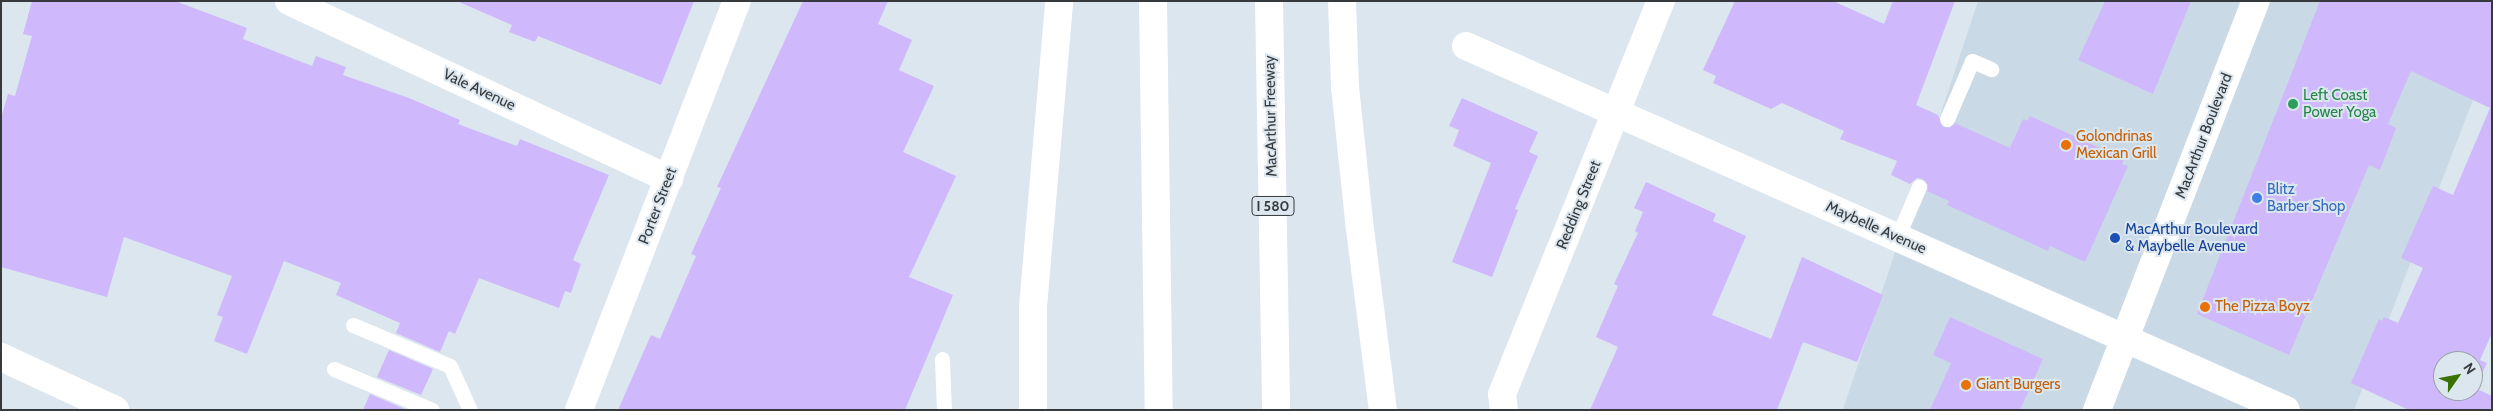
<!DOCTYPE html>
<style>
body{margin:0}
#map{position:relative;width:2493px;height:411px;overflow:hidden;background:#dbe6ee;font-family:Cabin,sans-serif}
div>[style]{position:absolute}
.built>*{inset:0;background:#c9d9e6}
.building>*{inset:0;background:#cfb9fc}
.service>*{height:15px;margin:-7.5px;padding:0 7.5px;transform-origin:7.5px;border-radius:7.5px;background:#fff}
.minor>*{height:28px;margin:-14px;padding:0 14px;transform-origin:14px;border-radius:14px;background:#fff}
.secondary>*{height:28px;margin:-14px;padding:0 14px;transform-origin:14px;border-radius:14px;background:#fff}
.motorway>*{height:28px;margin:-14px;padding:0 14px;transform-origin:14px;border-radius:14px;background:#fff}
.dots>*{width:14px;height:14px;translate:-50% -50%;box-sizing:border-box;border:2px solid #dbe6ee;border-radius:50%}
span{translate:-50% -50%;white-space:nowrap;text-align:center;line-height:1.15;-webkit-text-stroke:4px #dbe6ee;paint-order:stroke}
.shield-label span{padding:1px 4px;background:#dbe6ee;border:1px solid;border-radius:4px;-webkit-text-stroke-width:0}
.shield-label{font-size:14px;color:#363a3d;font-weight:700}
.street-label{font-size:15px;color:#363a3d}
.leisure-label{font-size:15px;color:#27864d}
.left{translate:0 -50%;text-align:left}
.food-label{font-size:15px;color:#c56008}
.shop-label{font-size:15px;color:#366cbe}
.transit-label{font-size:15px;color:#164399}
.frame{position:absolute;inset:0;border:2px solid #363a3d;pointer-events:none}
.north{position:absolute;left:2433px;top:351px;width:50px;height:50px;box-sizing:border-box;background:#dbe6ee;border:1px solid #99a1a7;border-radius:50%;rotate:57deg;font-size:14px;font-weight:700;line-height:20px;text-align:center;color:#363a3d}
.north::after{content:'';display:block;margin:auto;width:18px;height:22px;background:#387201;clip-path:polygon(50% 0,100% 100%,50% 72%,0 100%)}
</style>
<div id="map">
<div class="built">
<div style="clip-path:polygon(1978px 1px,2492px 1px,2492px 50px,2354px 410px,1843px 410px)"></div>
</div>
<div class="building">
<div style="clip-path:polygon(32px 1px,175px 1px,247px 28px,243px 39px,312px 66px,316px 56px,346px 67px,343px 75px,409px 98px,460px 120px,458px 124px,517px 146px,520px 139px,609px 175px,573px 260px,581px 264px,571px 293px,565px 291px,559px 308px,479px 278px,455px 334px,449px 331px,440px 352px,396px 333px,400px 323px,336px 295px,341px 283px,284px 261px,247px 354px,214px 341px,223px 317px,217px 315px,232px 276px,124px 237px,107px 297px,1px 267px,1px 118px,8px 94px,15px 96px,32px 36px,23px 34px)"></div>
<div style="clip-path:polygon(457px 1px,694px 1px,661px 85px,538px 36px,535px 42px,509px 32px,512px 25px)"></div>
<div style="clip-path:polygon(803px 1px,888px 1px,878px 24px,912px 40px,899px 70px,934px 86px,903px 152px,956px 176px,909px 277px,953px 295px,905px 410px,618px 410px,651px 335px,660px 339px,696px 256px,691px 254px,721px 188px,717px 187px)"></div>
<div style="clip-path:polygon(1735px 1px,1833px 1px,1884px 24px,1893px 1px,1955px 1px,1916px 105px,1938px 115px,1943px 127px,1949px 128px,1955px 123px,2010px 148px,2023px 119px,2027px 121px,2030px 116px,2124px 159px,2122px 164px,2128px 166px,2085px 262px,2050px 246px,2048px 251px,1947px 205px,1949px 201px,1927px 191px,1928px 185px,1923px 179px,1917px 178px,1910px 184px,1891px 175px,1897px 161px,1840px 139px,1844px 131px,1782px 103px,1771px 109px,1713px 83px,1716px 76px,1703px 70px)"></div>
<div style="clip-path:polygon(2105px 1px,2191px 1px,2153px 94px,2078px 60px)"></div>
<div style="clip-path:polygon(evenodd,2320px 1px,2492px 1px,2492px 333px,2480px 360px,2487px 363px,2475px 388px,2492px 396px,2492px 410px,2409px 410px,2351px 383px,2379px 319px,2382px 321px,2384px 317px,2398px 323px,2423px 268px,2401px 258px,2433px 186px,2453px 195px,2490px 108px,2411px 71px,2388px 124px,2396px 128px,2380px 170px,2369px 165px,2289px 355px,2197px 314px,2320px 1px,2443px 361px,2473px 361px,2473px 391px,2443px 391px,2443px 361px)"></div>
<div style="clip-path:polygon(1462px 98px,1538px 132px,1529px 152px,1538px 156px,1515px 209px,1518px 210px,1492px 277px,1452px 262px,1491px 163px,1453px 146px,1459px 130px,1449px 126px)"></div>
<div style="clip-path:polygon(1646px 182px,1716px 214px,1713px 221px,1746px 236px,1712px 315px,1771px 339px,1802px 257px,1883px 295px,1857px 362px,1803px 342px,1777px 410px,1590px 410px,1618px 347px,1596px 337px,1618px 286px,1614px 284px,1638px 233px,1635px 231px,1643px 212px,1634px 208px)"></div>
<div style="clip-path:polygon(1950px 317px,2043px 359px,2020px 410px,1930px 410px,1951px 363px,1933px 355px)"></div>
<div style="clip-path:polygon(389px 350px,433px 369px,421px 395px,377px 377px)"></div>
<div style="clip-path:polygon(370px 394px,407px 410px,363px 410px)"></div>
</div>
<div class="service">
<div style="left:1947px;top:119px;width:63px;rotate:-66.7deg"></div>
<div style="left:1972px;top:61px;width:21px;rotate:23deg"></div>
<div style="left:1897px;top:238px;width:56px;rotate:-66.7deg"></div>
<div style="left:353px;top:325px;width:105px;rotate:22.9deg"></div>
<div style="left:450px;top:366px;width:48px;rotate:65.6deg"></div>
<div style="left:942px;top:359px;width:51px;rotate:87.8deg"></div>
<div style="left:334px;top:369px;width:106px;rotate:22.7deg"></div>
</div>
<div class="minor">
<div style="left:289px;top:1px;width:420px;rotate:25.1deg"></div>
<div style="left:1466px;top:46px;width:897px;rotate:23.94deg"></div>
<div style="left:579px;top:410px;width:438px;rotate:-68.9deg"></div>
<div style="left:1504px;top:410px;width:16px;rotate:-97deg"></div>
<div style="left:1502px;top:394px;width:424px;rotate:-68deg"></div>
</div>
<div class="secondary">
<div style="left:1px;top:357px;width:126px;rotate:24.9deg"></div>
<div style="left:2097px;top:410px;width:439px;rotate:-68.8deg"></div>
</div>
<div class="motorway">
<div style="left:1153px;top:1px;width:409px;rotate:89.2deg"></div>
<div style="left:1269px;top:1px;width:409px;rotate:89deg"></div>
<div style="left:1342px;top:1px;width:86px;rotate:88deg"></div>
<div style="left:1345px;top:87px;width:135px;rotate:84deg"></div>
<div style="left:1359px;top:221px;width:191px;rotate:82.8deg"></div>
<div style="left:1033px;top:410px;width:103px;rotate:-90deg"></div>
<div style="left:1033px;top:307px;width:307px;rotate:-85.1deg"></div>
</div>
<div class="dots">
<div style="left:2293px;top:104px;background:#2e9e5b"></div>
<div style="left:2066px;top:145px;background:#e8710a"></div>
<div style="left:2257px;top:198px;background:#3f7fe0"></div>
<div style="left:2115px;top:238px;background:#1a4fb4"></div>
<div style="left:2205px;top:307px;background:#e8710a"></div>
<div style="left:1966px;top:385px;background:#e8710a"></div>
</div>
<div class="shield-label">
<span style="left:1273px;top:206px">I 580</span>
</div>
<div class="street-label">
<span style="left:479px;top:90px;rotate:25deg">Vale Avenue</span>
<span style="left:1271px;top:116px;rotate:-91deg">MacArthur Freeway</span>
<span style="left:2204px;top:136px;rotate:-69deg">MacArthur Boulevard</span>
<span style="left:1579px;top:205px;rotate:-68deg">Redding Street</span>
<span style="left:658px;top:206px;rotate:-69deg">Porter Street</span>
<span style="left:1876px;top:228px;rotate:24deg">Maybelle Avenue</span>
</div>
<div class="leisure-label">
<span class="left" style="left:2303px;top:104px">Left Coast<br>Power Yoga</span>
</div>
<div class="food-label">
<span class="left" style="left:2076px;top:145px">Golondrinas<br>Mexican Grill</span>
<span class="left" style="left:2215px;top:307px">The Pizza Boyz</span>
<span class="left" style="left:1976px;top:385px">Giant Burgers</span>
</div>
<div class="shop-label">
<span class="left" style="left:2267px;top:198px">Blitz<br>Barber Shop</span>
</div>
<div class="transit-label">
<span class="left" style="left:2125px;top:238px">MacArthur Boulevard<br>&amp; Maybelle Avenue</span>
</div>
<div class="frame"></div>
<div class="north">N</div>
</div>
